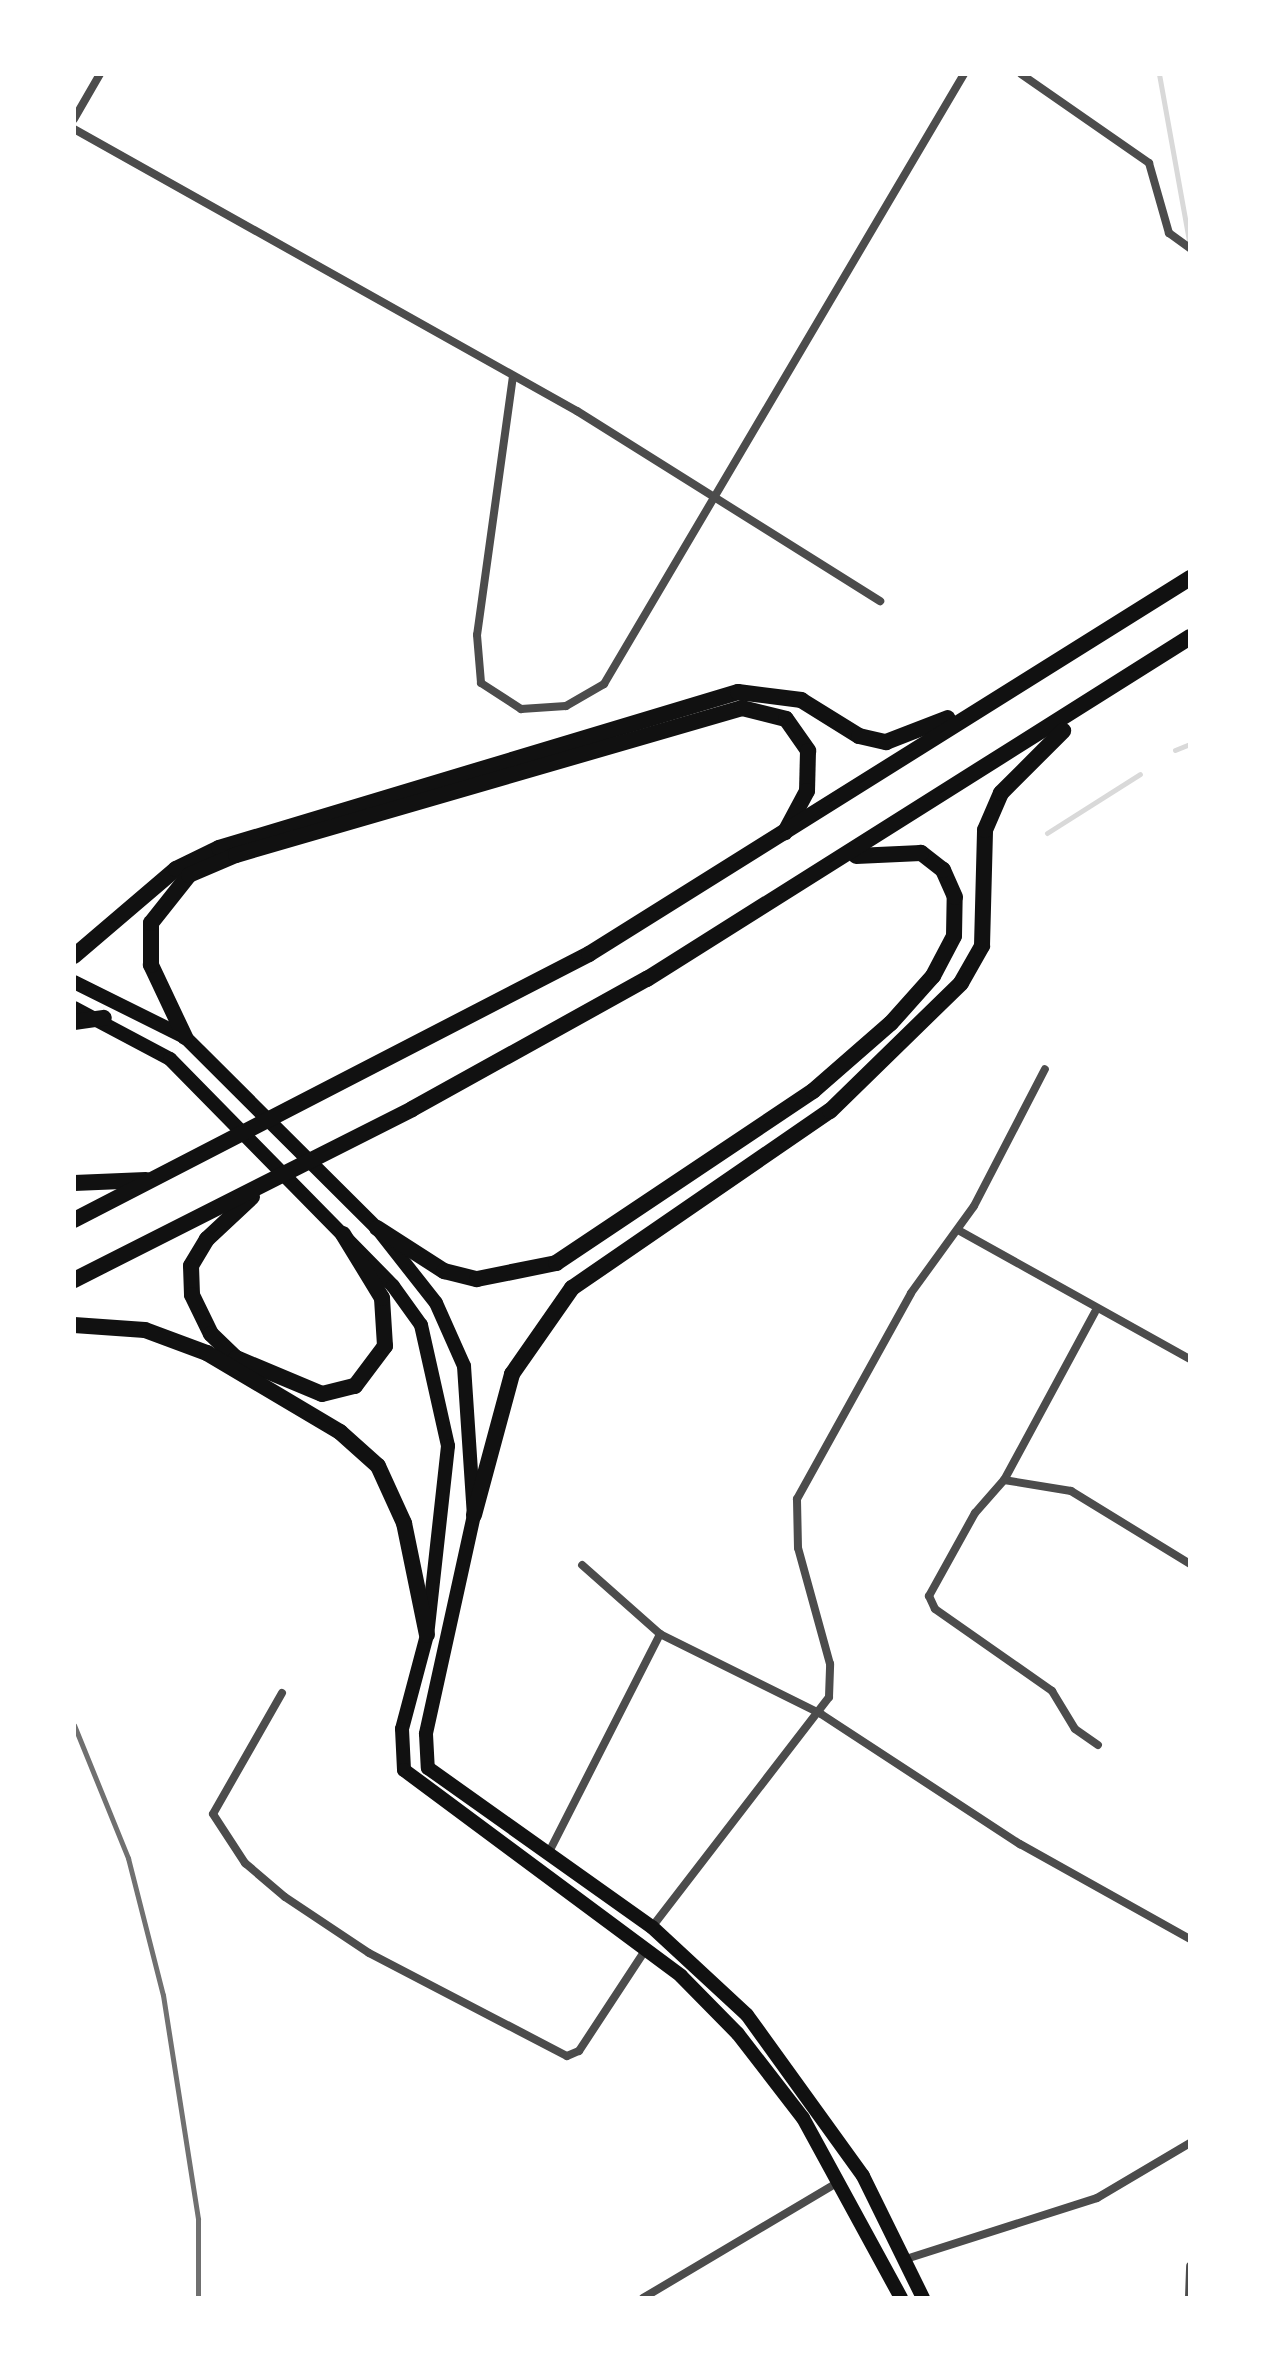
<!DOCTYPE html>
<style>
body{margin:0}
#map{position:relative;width:1264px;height:2372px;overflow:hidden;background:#fff;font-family:"Archivo Narrow",sans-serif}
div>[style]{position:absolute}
.stream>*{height:5px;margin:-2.5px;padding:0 2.5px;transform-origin:2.5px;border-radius:2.5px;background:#d9d9d9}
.minor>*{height:8px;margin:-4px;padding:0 4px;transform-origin:4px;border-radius:4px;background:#4c4c4c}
.primary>*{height:14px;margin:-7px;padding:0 7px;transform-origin:7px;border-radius:7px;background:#111}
.trunk>*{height:16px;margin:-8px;padding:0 8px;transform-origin:8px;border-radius:8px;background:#111}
.rail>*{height:5px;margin:-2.5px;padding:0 2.5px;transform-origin:2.5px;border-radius:2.5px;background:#707070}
span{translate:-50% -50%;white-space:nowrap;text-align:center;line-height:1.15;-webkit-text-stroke:7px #fff;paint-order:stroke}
.frame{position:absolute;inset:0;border:76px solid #fff;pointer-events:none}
</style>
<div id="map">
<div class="stream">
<div style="left:1159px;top:74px;width:175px;rotate:79.8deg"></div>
<div style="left:1175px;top:750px;width:16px;rotate:-22deg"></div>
<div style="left:1047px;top:833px;width:110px;rotate:-32.4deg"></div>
</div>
<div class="minor">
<div style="left:1021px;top:74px;width:156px;rotate:34.8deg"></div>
<div style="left:1149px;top:163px;width:73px;rotate:74.1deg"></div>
<div style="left:1169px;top:233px;width:26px;rotate:36deg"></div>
<div style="left:74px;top:119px;width:52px;rotate:-60deg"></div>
<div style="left:74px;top:129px;width:577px;rotate:29.28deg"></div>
<div style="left:577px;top:411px;width:358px;rotate:32.1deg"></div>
<div style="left:513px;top:376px;width:261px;rotate:97.9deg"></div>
<div style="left:477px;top:635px;width:48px;rotate:85.2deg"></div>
<div style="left:481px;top:683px;width:48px;rotate:33deg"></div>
<div style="left:521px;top:709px;width:45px;rotate:-3.8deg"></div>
<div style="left:566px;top:706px;width:44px;rotate:-30.1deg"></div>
<div style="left:604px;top:684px;width:708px;rotate:-59.45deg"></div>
<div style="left:958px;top:1230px;width:265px;rotate:29.1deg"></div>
<div style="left:1095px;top:1312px;width:191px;rotate:118.4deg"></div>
<div style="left:1004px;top:1480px;width:44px;rotate:131.3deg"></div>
<div style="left:975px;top:1513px;width:95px;rotate:119deg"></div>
<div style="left:929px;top:1596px;width:14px;rotate:65deg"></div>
<div style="left:935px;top:1609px;width:143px;rotate:35deg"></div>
<div style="left:1052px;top:1691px;width:44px;rotate:58.8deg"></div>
<div style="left:1075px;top:1729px;width:28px;rotate:35deg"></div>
<div style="left:1004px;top:1480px;width:68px;rotate:9.3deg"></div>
<div style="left:1071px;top:1491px;width:140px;rotate:31.5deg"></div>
<div style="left:660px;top:1634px;width:180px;rotate:26.4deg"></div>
<div style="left:821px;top:1714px;width:238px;rotate:33.2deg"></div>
<div style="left:1020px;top:1844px;width:195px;rotate:29.2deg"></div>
<div style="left:282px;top:1693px;width:139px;rotate:119.7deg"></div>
<div style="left:213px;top:1814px;width:59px;rotate:56.9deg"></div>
<div style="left:245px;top:1863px;width:52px;rotate:40.4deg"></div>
<div style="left:285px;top:1897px;width:101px;rotate:33.7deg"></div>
<div style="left:369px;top:1953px;width:223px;rotate:27.5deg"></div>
<div style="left:567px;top:2056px;width:13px;rotate:-23deg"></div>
<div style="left:579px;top:2051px;width:122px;rotate:-56.7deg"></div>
<div style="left:549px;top:1852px;width:245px;rotate:-63deg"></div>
<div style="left:660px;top:1634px;width:104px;rotate:-138.5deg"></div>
<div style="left:652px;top:1927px;width:290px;rotate:-52.4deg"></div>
<div style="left:829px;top:1697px;width:33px;rotate:-88deg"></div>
<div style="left:830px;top:1664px;width:120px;rotate:-105.4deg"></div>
<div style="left:798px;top:1548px;width:49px;rotate:-91.2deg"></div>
<div style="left:797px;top:1499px;width:235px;rotate:-61deg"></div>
<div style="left:911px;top:1293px;width:107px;rotate:-54.1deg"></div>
<div style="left:974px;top:1206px;width:154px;rotate:-62.6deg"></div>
<div style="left:906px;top:2259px;width:201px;rotate:-17.7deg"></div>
<div style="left:1097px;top:2198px;width:108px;rotate:-30.6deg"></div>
<div style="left:643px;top:2298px;width:229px;rotate:-30.7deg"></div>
<div style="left:1189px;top:2298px;width:32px;rotate:-88deg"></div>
</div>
<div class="primary">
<div style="left:74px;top:982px;width:124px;rotate:26.4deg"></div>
<div style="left:185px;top:1037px;width:271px;rotate:44.9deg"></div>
<div style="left:377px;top:1228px;width:95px;rotate:51.8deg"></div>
<div style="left:436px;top:1303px;width:69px;rotate:66deg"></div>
<div style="left:464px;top:1366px;width:149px;rotate:86.2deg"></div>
<div style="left:474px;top:1515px;width:224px;rotate:102.4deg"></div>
<div style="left:426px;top:1734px;width:34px;rotate:87deg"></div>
<div style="left:428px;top:1768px;width:275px;rotate:35.4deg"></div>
<div style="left:652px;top:1927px;width:129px;rotate:42.8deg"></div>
<div style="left:747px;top:2015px;width:198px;rotate:54.2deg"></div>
<div style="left:863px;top:2176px;width:136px;rotate:63.8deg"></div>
<div style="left:74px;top:1008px;width:109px;rotate:28deg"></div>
<div style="left:170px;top:1059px;width:318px;rotate:45.5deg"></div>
<div style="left:393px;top:1286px;width:48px;rotate:54.3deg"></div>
<div style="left:421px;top:1325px;width:124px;rotate:77.4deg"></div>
<div style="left:448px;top:1446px;width:190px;rotate:96.3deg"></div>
<div style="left:427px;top:1635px;width:97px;rotate:104.9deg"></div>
<div style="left:402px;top:1729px;width:41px;rotate:87.2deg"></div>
<div style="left:404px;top:1770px;width:345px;rotate:36.6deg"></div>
<div style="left:681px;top:1976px;width:81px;rotate:45.5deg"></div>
<div style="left:738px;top:2034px;width:106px;rotate:52.3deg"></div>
<div style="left:803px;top:2118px;width:205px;rotate:61.4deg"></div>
</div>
<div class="trunk">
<div style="left:74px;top:956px;width:134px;rotate:-40.5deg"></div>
<div style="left:176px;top:869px;width:48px;rotate:-26deg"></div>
<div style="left:219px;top:848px;width:542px;rotate:-16.73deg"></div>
<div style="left:738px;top:692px;width:64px;rotate:7.2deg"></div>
<div style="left:801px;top:700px;width:68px;rotate:31.8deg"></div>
<div style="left:859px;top:736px;width:28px;rotate:13deg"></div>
<div style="left:886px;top:742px;width:66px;rotate:-21.2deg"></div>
<div style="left:74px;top:1022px;width:30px;rotate:-8deg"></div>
<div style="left:185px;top:1037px;width:80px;rotate:-115.3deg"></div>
<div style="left:151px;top:965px;width:42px;rotate:-90deg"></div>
<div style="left:151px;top:923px;width:61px;rotate:-51.6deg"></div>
<div style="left:189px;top:875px;width:51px;rotate:-23.1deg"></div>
<div style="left:236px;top:855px;width:527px;rotate:-16.2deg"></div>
<div style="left:742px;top:708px;width:45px;rotate:14deg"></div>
<div style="left:786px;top:719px;width:39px;rotate:55deg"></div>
<div style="left:808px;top:751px;width:40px;rotate:91.4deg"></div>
<div style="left:807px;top:791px;width:47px;rotate:118.2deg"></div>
<div style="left:74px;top:1183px;width:72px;rotate:-2.4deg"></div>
<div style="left:252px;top:1197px;width:62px;rotate:137deg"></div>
<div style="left:207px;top:1239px;width:31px;rotate:121deg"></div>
<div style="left:191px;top:1266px;width:29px;rotate:88deg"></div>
<div style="left:192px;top:1295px;width:43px;rotate:64deg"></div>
<div style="left:211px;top:1334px;width:35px;rotate:44deg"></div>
<div style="left:236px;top:1358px;width:93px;rotate:22.7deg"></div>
<div style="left:322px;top:1394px;width:34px;rotate:-14deg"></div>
<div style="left:355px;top:1386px;width:50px;rotate:-53.1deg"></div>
<div style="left:385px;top:1346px;width:48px;rotate:-93.6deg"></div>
<div style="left:382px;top:1298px;width:75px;rotate:-121.4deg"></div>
<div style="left:74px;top:1220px;width:580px;rotate:-27.32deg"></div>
<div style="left:589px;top:954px;width:709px;rotate:-32.03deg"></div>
<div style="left:377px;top:1228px;width:80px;rotate:32.7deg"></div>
<div style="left:444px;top:1271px;width:34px;rotate:14deg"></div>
<div style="left:477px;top:1279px;width:81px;rotate:-11.4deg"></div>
<div style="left:556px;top:1263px;width:309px;rotate:-33.8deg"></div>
<div style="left:813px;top:1091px;width:103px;rotate:-41.1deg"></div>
<div style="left:891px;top:1023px;width:63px;rotate:-48.2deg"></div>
<div style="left:933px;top:976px;width:45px;rotate:-62.3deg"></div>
<div style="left:954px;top:936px;width:39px;rotate:-89deg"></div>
<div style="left:955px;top:897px;width:30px;rotate:-114deg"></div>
<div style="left:943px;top:870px;width:28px;rotate:-142deg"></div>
<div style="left:921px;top:853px;width:65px;rotate:177.4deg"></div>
<div style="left:74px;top:1280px;width:379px;rotate:-26.8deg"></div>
<div style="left:412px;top:1109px;width:269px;rotate:-29deg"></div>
<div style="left:647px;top:979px;width:642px;rotate:-32.2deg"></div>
<div style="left:74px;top:1325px;width:71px;rotate:4deg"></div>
<div style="left:145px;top:1330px;width:66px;rotate:20.4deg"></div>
<div style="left:207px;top:1353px;width:155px;rotate:30.7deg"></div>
<div style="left:340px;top:1432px;width:51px;rotate:41.8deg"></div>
<div style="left:378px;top:1466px;width:63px;rotate:65.5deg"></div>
<div style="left:404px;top:1523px;width:114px;rotate:78.4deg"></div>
<div style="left:474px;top:1515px;width:146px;rotate:-74.9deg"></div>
<div style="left:512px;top:1374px;width:105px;rotate:-55.1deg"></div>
<div style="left:572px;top:1288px;width:313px;rotate:-34.5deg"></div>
<div style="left:830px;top:1111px;width:183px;rotate:-44.3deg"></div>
<div style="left:961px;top:983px;width:43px;rotate:-60.4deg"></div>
<div style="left:982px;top:946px;width:116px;rotate:-88.5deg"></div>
<div style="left:985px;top:830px;width:40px;rotate:-66.6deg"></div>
<div style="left:1001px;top:793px;width:88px;rotate:-45deg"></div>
</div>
<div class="rail">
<div style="left:74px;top:1725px;width:144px;rotate:67.9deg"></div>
<div style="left:128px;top:1858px;width:141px;rotate:75.7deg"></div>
<div style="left:163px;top:1995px;width:227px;rotate:81.1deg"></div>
<div style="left:198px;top:2219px;width:79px;rotate:90deg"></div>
</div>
<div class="frame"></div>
</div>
